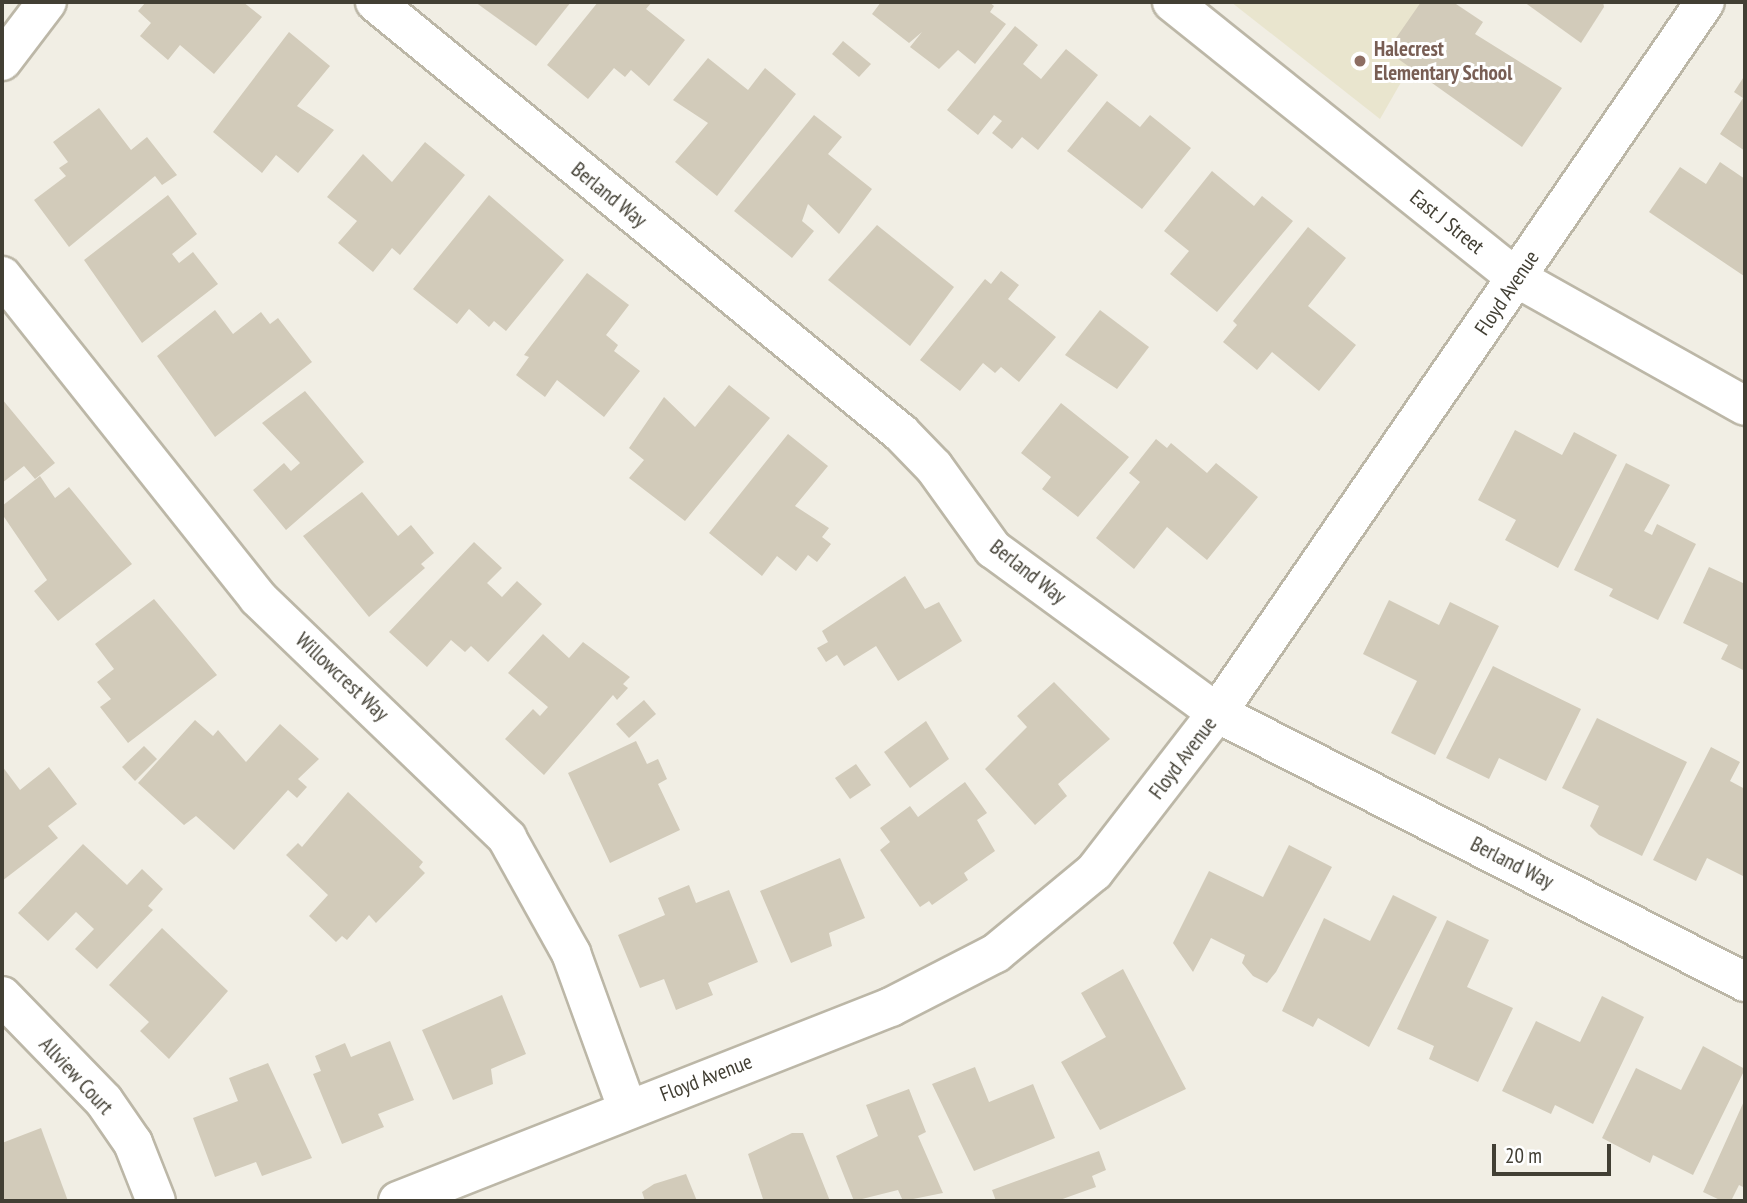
<!DOCTYPE html>
<style>
body{margin:0}
#map{position:relative;width:1747px;height:1203px;overflow:hidden;background:#f1eee4;font-family:"PT Sans Narrow",sans-serif}
div>[style]{position:absolute}
.education>*{inset:0;background:#e9e5ce}
.building>*{inset:0;background:#d2cbba}
.roads{filter:drop-shadow(2px 0 #bcb7a7) drop-shadow(-2px 0 #bcb7a7) drop-shadow(0 2px #bcb7a7) drop-shadow(0 -2px #bcb7a7)}
.minor>*{height:38px;margin:-19px;padding:0 19px;transform-origin:19px;border-radius:19px;background:#fff}
.dots>*{width:19px;height:19px;translate:-50% -50%;box-sizing:border-box;border:4px solid #fff;border-radius:50%}
span{translate:-50% -50%;white-space:nowrap;text-align:center;line-height:1.15;-webkit-text-stroke:6px #fff;paint-order:stroke}
.education-label{font-size:21px;color:#785e54;font-weight:700}
.left{translate:0 -50%;text-align:left}
.street-label{font-size:21px;color:#423f34}
.frame{position:absolute;inset:0;border:4px solid #423f34;pointer-events:none}
.scale{position:absolute;left:1492px;top:1144px;width:119px;height:32px;box-sizing:border-box;border:4px solid #423f34;border-top:0;padding-left:9px;font-size:21px;line-height:24px;white-space:nowrap;color:#423f34;-webkit-text-stroke:5px #fff;paint-order:stroke}
</style>
<div id="map">
<div class="education">
<div style="clip-path:polygon(1231px 2px,1447px 2px,1380px 119px)"></div>
</div>
<div class="building">
<div style="clip-path:polygon(146px 2px,243px 2px,262px 17px,214px 74px,180px 45px,168px 60px,140px 36px,151px 23px,138px 11px)"></div>
<div style="clip-path:polygon(475px 2px,571px 2px,536px 46px)"></div>
<div style="clip-path:polygon(598px 2px,652px 2px,646px 9px,685px 40px,649px 86px,631px 70px,625px 77px,614px 68px,588px 99px,547px 65px)"></div>
<div style="clip-path:polygon(881px 2px,989px 2px,994px 6px,990px 12px,1006px 24px,975px 64px,958px 50px,939px 69px,910px 47px,922px 32px,909px 43px,872px 14px)"></div>
<div style="clip-path:polygon(1421px 2px,1453px 2px,1483px 22px,1475px 34px,1562px 88px,1522px 147px,1387px 51px)"></div>
<div style="clip-path:polygon(1524px 2px,1603px 2px,1604px 7px,1581px 43px)"></div>
<div style="clip-path:polygon(1015px 26px,1038px 45px,1023px 64px,1041px 79px,1066px 49px,1098px 75px,1038px 150px,1022px 137px,1012px 149px,992px 133px,1002px 121px,994px 115px,978px 135px,947px 110px)"></div>
<div style="clip-path:polygon(289px 32px,330px 66px,297px 106px,334px 130px,298px 173px,276px 155px,262px 173px,213px 132px)"></div>
<div style="clip-path:polygon(843px 41px,871px 64px,859px 77px,832px 54px)"></div>
<div style="clip-path:polygon(708px 58px,748px 90px,765px 68px,796px 94px,717px 196px,675px 162px,708px 123px,673px 100px)"></div>
<div style="clip-path:polygon(1745px 75px,1745px 151px,1720px 134px,1743px 98px,1734px 92px)"></div>
<div style="clip-path:polygon(1107px 101px,1140px 127px,1150px 115px,1191px 148px,1142px 209px,1067px 151px)"></div>
<div style="clip-path:polygon(99px 108px,131px 150px,147px 137px,177px 175px,162px 185px,155px 176px,69px 247px,34px 200px,66px 176px,59px 168px,68px 162px,53px 142px)"></div>
<div style="clip-path:polygon(814px 115px,842px 137px,828px 154px,872px 189px,839px 234px,808px 204px,802px 221px,814px 231px,792px 258px,734px 211px)"></div>
<div style="clip-path:polygon(425px 142px,465px 175px,400px 255px,392px 248px,373px 272px,338px 243px,357px 221px,327px 197px,363px 154px,392px 182px)"></div>
<div style="clip-path:polygon(1720px 162px,1745px 179px,1744px 276px,1649px 212px,1680px 167px,1706px 184px)"></div>
<div style="clip-path:polygon(1212px 171px,1254px 206px,1262px 196px,1293px 221px,1217px 312px,1170px 274px,1189px 251px,1164px 231px)"></div>
<div style="clip-path:polygon(168px 195px,197px 234px,172px 254px,179px 263px,193px 252px,218px 284px,142px 343px,84px 260px)"></div>
<div style="clip-path:polygon(489px 195px,564px 260px,506px 331px,494px 321px,489px 327px,469px 309px,457px 324px,413px 289px)"></div>
<div style="clip-path:polygon(877px 225px,954px 287px,910px 346px,828px 280px)"></div>
<div style="clip-path:polygon(1308px 227px,1346px 258px,1308px 306px,1356px 345px,1319px 391px,1272px 352px,1257px 370px,1223px 342px,1237px 325px,1233px 321px)"></div>
<div style="clip-path:polygon(1001px 271px,1019px 285px,1008px 299px,1056px 337px,1019px 382px,1001px 367px,995px 373px,983px 363px,960px 391px,920px 360px,985px 279px,991px 284px)"></div>
<div style="clip-path:polygon(587px 273px,629px 305px,606px 335px,618px 345px,614px 351px,640px 371px,604px 417px,557px 380px,545px 397px,516px 375px,529px 357px,524px 355px)"></div>
<div style="clip-path:polygon(215px 310px,233px 334px,261px 312px,270px 324px,278px 318px,312px 362px,215px 437px,157px 356px)"></div>
<div style="clip-path:polygon(1100px 310px,1149px 347px,1117px 389px,1065px 355px)"></div>
<div style="clip-path:polygon(729px 385px,770px 418px,685px 521px,629px 478px,644px 460px,629px 448px,664px 397px,695px 427px)"></div>
<div style="clip-path:polygon(305px 391px,364px 462px,286px 530px,253px 490px,284px 463px,291px 471px,300px 463px,262px 423px)"></div>
<div style="clip-path:polygon(2px 399px,55px 463px,35px 479px,24px 466px,2px 483px)"></div>
<div style="clip-path:polygon(1061px 403px,1129px 457px,1078px 517px,1042px 489px,1051px 477px,1021px 453px)"></div>
<div style="clip-path:polygon(1515px 430px,1562px 455px,1574px 432px,1617px 455px,1558px 568px,1505px 540px,1516px 520px,1478px 500px)"></div>
<div style="clip-path:polygon(788px 434px,828px 466px,795px 506px,829px 528px,822px 537px,831px 544px,817px 562px,808px 555px,796px 571px,777px 556px,762px 576px,709px 533px)"></div>
<div style="clip-path:polygon(1156px 439px,1167px 448px,1171px 443px,1207px 473px,1216px 463px,1258px 497px,1207px 560px,1167px 527px,1134px 569px,1096px 538px,1140px 482px,1129px 473px)"></div>
<div style="clip-path:polygon(1626px 463px,1670px 485px,1644px 531px,1652px 535px,1657px 524px,1696px 544px,1658px 620px,1609px 596px,1613px 589px,1574px 570px)"></div>
<div style="clip-path:polygon(40px 476px,55px 498px,69px 487px,132px 564px,58px 621px,34px 591px,47px 580px,2px 514px,2px 506px)"></div>
<div style="clip-path:polygon(362px 492px,398px 536px,411px 525px,434px 553px,421px 564px,425px 568px,369px 617px,303px 536px)"></div>
<div style="clip-path:polygon(474px 542px,502px 568px,487px 583px,502px 597px,517px 581px,542px 604px,488px 662px,471px 646px,465px 652px,451px 640px,427px 667px,389px 632px)"></div>
<div style="clip-path:polygon(1709px 567px,1745px 584px,1745px 671px,1721px 659px,1728px 645px,1683px 623px)"></div>
<div style="clip-path:polygon(905px 576px,925px 609px,939px 602px,962px 641px,898px 681px,876px 646px,844px 666px,837px 655px,826px 662px,817px 648px,828px 642px,822px 631px)"></div>
<div style="clip-path:polygon(154px 599px,217px 675px,128px 743px,100px 707px,111px 699px,97px 682px,114px 669px,95px 644px)"></div>
<div style="clip-path:polygon(1389px 600px,1439px 625px,1450px 602px,1499px 626px,1435px 755px,1391px 733px,1417px 681px,1363px 654px)"></div>
<div style="clip-path:polygon(543px 634px,569px 658px,583px 642px,630px 677px,623px 684px,628px 688px,617px 700px,613px 695px,544px 775px,505px 739px,533px 709px,540px 716px,548px 707px,508px 673px)"></div>
<div style="clip-path:polygon(1493px 666px,1581px 709px,1546px 781px,1499px 758px,1489px 779px,1446px 758px)"></div>
<div style="clip-path:polygon(1054px 682px,1110px 739px,1058px 784px,1067px 796px,1035px 825px,985px 769px,1027px 727px,1017px 716px)"></div>
<div style="clip-path:polygon(644px 700px,656px 714px,629px 738px,616px 724px)"></div>
<div style="clip-path:polygon(1597px 718px,1687px 762px,1642px 856px,1599px 835px,1590px 826px,1599px 806px,1562px 788px)"></div>
<div style="clip-path:polygon(195px 720px,213px 736px,218px 730px,246px 762px,280px 724px,319px 759px,298px 779px,307px 787px,297px 798px,288px 790px,234px 850px,196px 816px,184px 825px,138px 783px)"></div>
<div style="clip-path:polygon(926px 721px,949px 759px,910px 788px,884px 752px)"></div>
<div style="clip-path:polygon(636px 741px,647px 764px,658px 759px,667px 779px,658px 784px,680px 830px,610px 863px,568px 773px)"></div>
<div style="clip-path:polygon(144px 746px,157px 759px,135px 781px,122px 767px)"></div>
<div style="clip-path:polygon(1711px 747px,1740px 762px,1730px 781px,1745px 789px,1745px 877px,1707px 858px,1696px 881px,1653px 860px)"></div>
<div style="clip-path:polygon(856px 764px,871px 785px,850px 799px,835px 778px)"></div>
<div style="clip-path:polygon(2px 766px,20px 790px,49px 767px,77px 804px,48px 826px,58px 838px,2px 881px)"></div>
<div style="clip-path:polygon(965px 782px,987px 813px,977px 820px,995px 851px,964px 873px,968px 880px,932px 905px,929px 901px,920px 907px,880px 850px,890px 842px,880px 828px,910px 806px,918px 817px)"></div>
<div style="clip-path:polygon(348px 792px,423px 862px,419px 867px,425px 873px,376px 923px,369px 915px,347px 940px,342px 936px,336px 942px,309px 916px,328px 895px,286px 855px,298px 843px,302px 847px)"></div>
<div style="clip-path:polygon(83px 844px,127px 885px,142px 869px,163px 889px,148px 906px,153px 910px,97px 969px,75px 949px,94px 929px,76px 912px,48px 941px,18px 913px)"></div>
<div style="clip-path:polygon(1289px 845px,1332px 867px,1276px 972px,1267px 983px,1253px 976px,1242px 963px,1245px 955px,1211px 938px,1193px 972px,1173px 943px,1209px 871px,1263px 897px)"></div>
<div style="clip-path:polygon(840px 858px,865px 918px,829px 933px,832px 946px,791px 963px,760px 891px)"></div>
<div style="clip-path:polygon(689px 885px,696px 903px,729px 890px,758px 962px,708px 983px,713px 995px,676px 1010px,664px 979px,640px 988px,618px 935px,665px 915px,658px 898px)"></div>
<div style="clip-path:polygon(1393px 895px,1437px 917px,1369px 1047px,1318px 1018px,1313px 1027px,1282px 1011px,1324px 918px,1370px 941px)"></div>
<div style="clip-path:polygon(1447px 920px,1489px 940px,1467px 987px,1513px 1008px,1478px 1082px,1429px 1059px,1434px 1046px,1397px 1029px)"></div>
<div style="clip-path:polygon(162px 928px,228px 991px,169px 1059px,140px 1031px,149px 1022px,109px 985px)"></div>
<div style="clip-path:polygon(1123px 969px,1186px 1089px,1100px 1130px,1061px 1062px,1106px 1037px,1081px 993px)"></div>
<div style="clip-path:polygon(502px 995px,526px 1054px,491px 1069px,493px 1084px,453px 1100px,422px 1030px)"></div>
<div style="clip-path:polygon(1602px 996px,1644px 1017px,1593px 1124px,1555px 1105px,1551px 1114px,1502px 1091px,1536px 1021px,1580px 1042px)"></div>
<div style="clip-path:polygon(390px 1041px,414px 1100px,378px 1114px,384px 1127px,342px 1144px,313px 1074px,321px 1071px,315px 1056px,345px 1043px,351px 1057px)"></div>
<div style="clip-path:polygon(1703px 1046px,1745px 1069px,1693px 1175px,1653px 1155px,1650px 1163px,1602px 1138px,1636px 1068px,1681px 1090px)"></div>
<div style="clip-path:polygon(268px 1063px,312px 1158px,262px 1176px,256px 1162px,215px 1177px,193px 1118px,238px 1101px,229px 1078px)"></div>
<div style="clip-path:polygon(975px 1067px,989px 1102px,1033px 1084px,1055px 1138px,974px 1171px,932px 1084px)"></div>
<div style="clip-path:polygon(909px 1089px,926px 1132px,918px 1136px,943px 1193px,903px 1201px,898px 1190px,854px 1201px,836px 1156px,878px 1136px,866px 1105px)"></div>
<div style="clip-path:polygon(1745px 1099px,1745px 1188px,1739px 1185px,1731px 1201px,1722px 1201px,1703px 1192px)"></div>
<div style="clip-path:polygon(41px 1128px,68px 1201px,2px 1201px,2px 1143px)"></div>
<div style="clip-path:polygon(792px 1133px,803px 1133px,830px 1201px,757px 1201px,763px 1199px,748px 1154px)"></div>
<div style="clip-path:polygon(1099px 1151px,1106px 1170px,1092px 1176px,1096px 1187px,1057px 1201px,996px 1201px,992px 1190px)"></div>
<div style="clip-path:polygon(686px 1174px,697px 1201px,645px 1201px,642px 1192px,654px 1184px)"></div>
</div>
<div class="roads">
<div class="minor">
<div style="left:375px;top:2px;width:680px;rotate:39.33deg"></div>
<div style="left:901px;top:433px;width:47px;rotate:45.9deg"></div>
<div style="left:934px;top:467px;width:101px;rotate:54.3deg"></div>
<div style="left:993px;top:549px;width:278px;rotate:36.2deg"></div>
<div style="left:1217px;top:713px;width:593px;rotate:27deg"></div>
<div style="left:1172px;top:2px;width:442px;rotate:38.7deg"></div>
<div style="left:1517px;top:278px;width:261px;rotate:29.3deg"></div>
<div style="left:2px;top:61px;width:74px;rotate:-52.7deg"></div>
<div style="left:2px;top:276px;width:411px;rotate:51.5deg"></div>
<div style="left:258px;top:598px;width:346px;rotate:43.9deg"></div>
<div style="left:507px;top:838px;width:132px;rotate:60.9deg"></div>
<div style="left:571px;top:953px;width:165px;rotate:70.1deg"></div>
<div style="left:2px;top:996px;width:146px;rotate:45.8deg"></div>
<div style="left:104px;top:1101px;width:51px;rotate:55.4deg"></div>
<div style="left:133px;top:1143px;width:62px;rotate:68.4deg"></div>
<div style="left:398px;top:1201px;width:530px;rotate:-21.48deg"></div>
<div style="left:891px;top:1007px;width:118px;rotate:-27.2deg"></div>
<div style="left:996px;top:953px;width:127px;rotate:-39.6deg"></div>
<div style="left:1094px;top:872px;width:201px;rotate:-52.3deg"></div>
<div style="left:1217px;top:713px;width:862px;rotate:-55.54deg"></div>
</div>
</div>
<div class="dots">
<div style="left:1360px;top:61px;background:#8d6e63"></div>
</div>
<div class="education-label">
<span class="left" style="left:1374px;top:61px">Halecrest<br>Elementary School</span>
</div>
<div class="street-label">
<span style="left:609px;top:195px;rotate:39deg">Berland Way</span>
<span style="left:1447px;top:222px;rotate:39deg">East J Street</span>
<span style="left:1507px;top:293px;rotate:-56deg">Floyd Avenue</span>
<span style="left:1028px;top:572px;rotate:38deg">Berland Way</span>
<span style="left:342px;top:677px;rotate:43deg">Willowcrest Way</span>
<span style="left:1183px;top:758px;rotate:-53deg">Floyd Avenue</span>
<span style="left:1512px;top:863px;rotate:27deg">Berland Way</span>
<span style="left:76px;top:1076px;rotate:47deg">Allview Court</span>
<span style="left:706px;top:1078px;rotate:-21deg">Floyd Avenue</span>
</div>
<div class="frame"></div>
<div class="scale">20 m</div>
</div>
